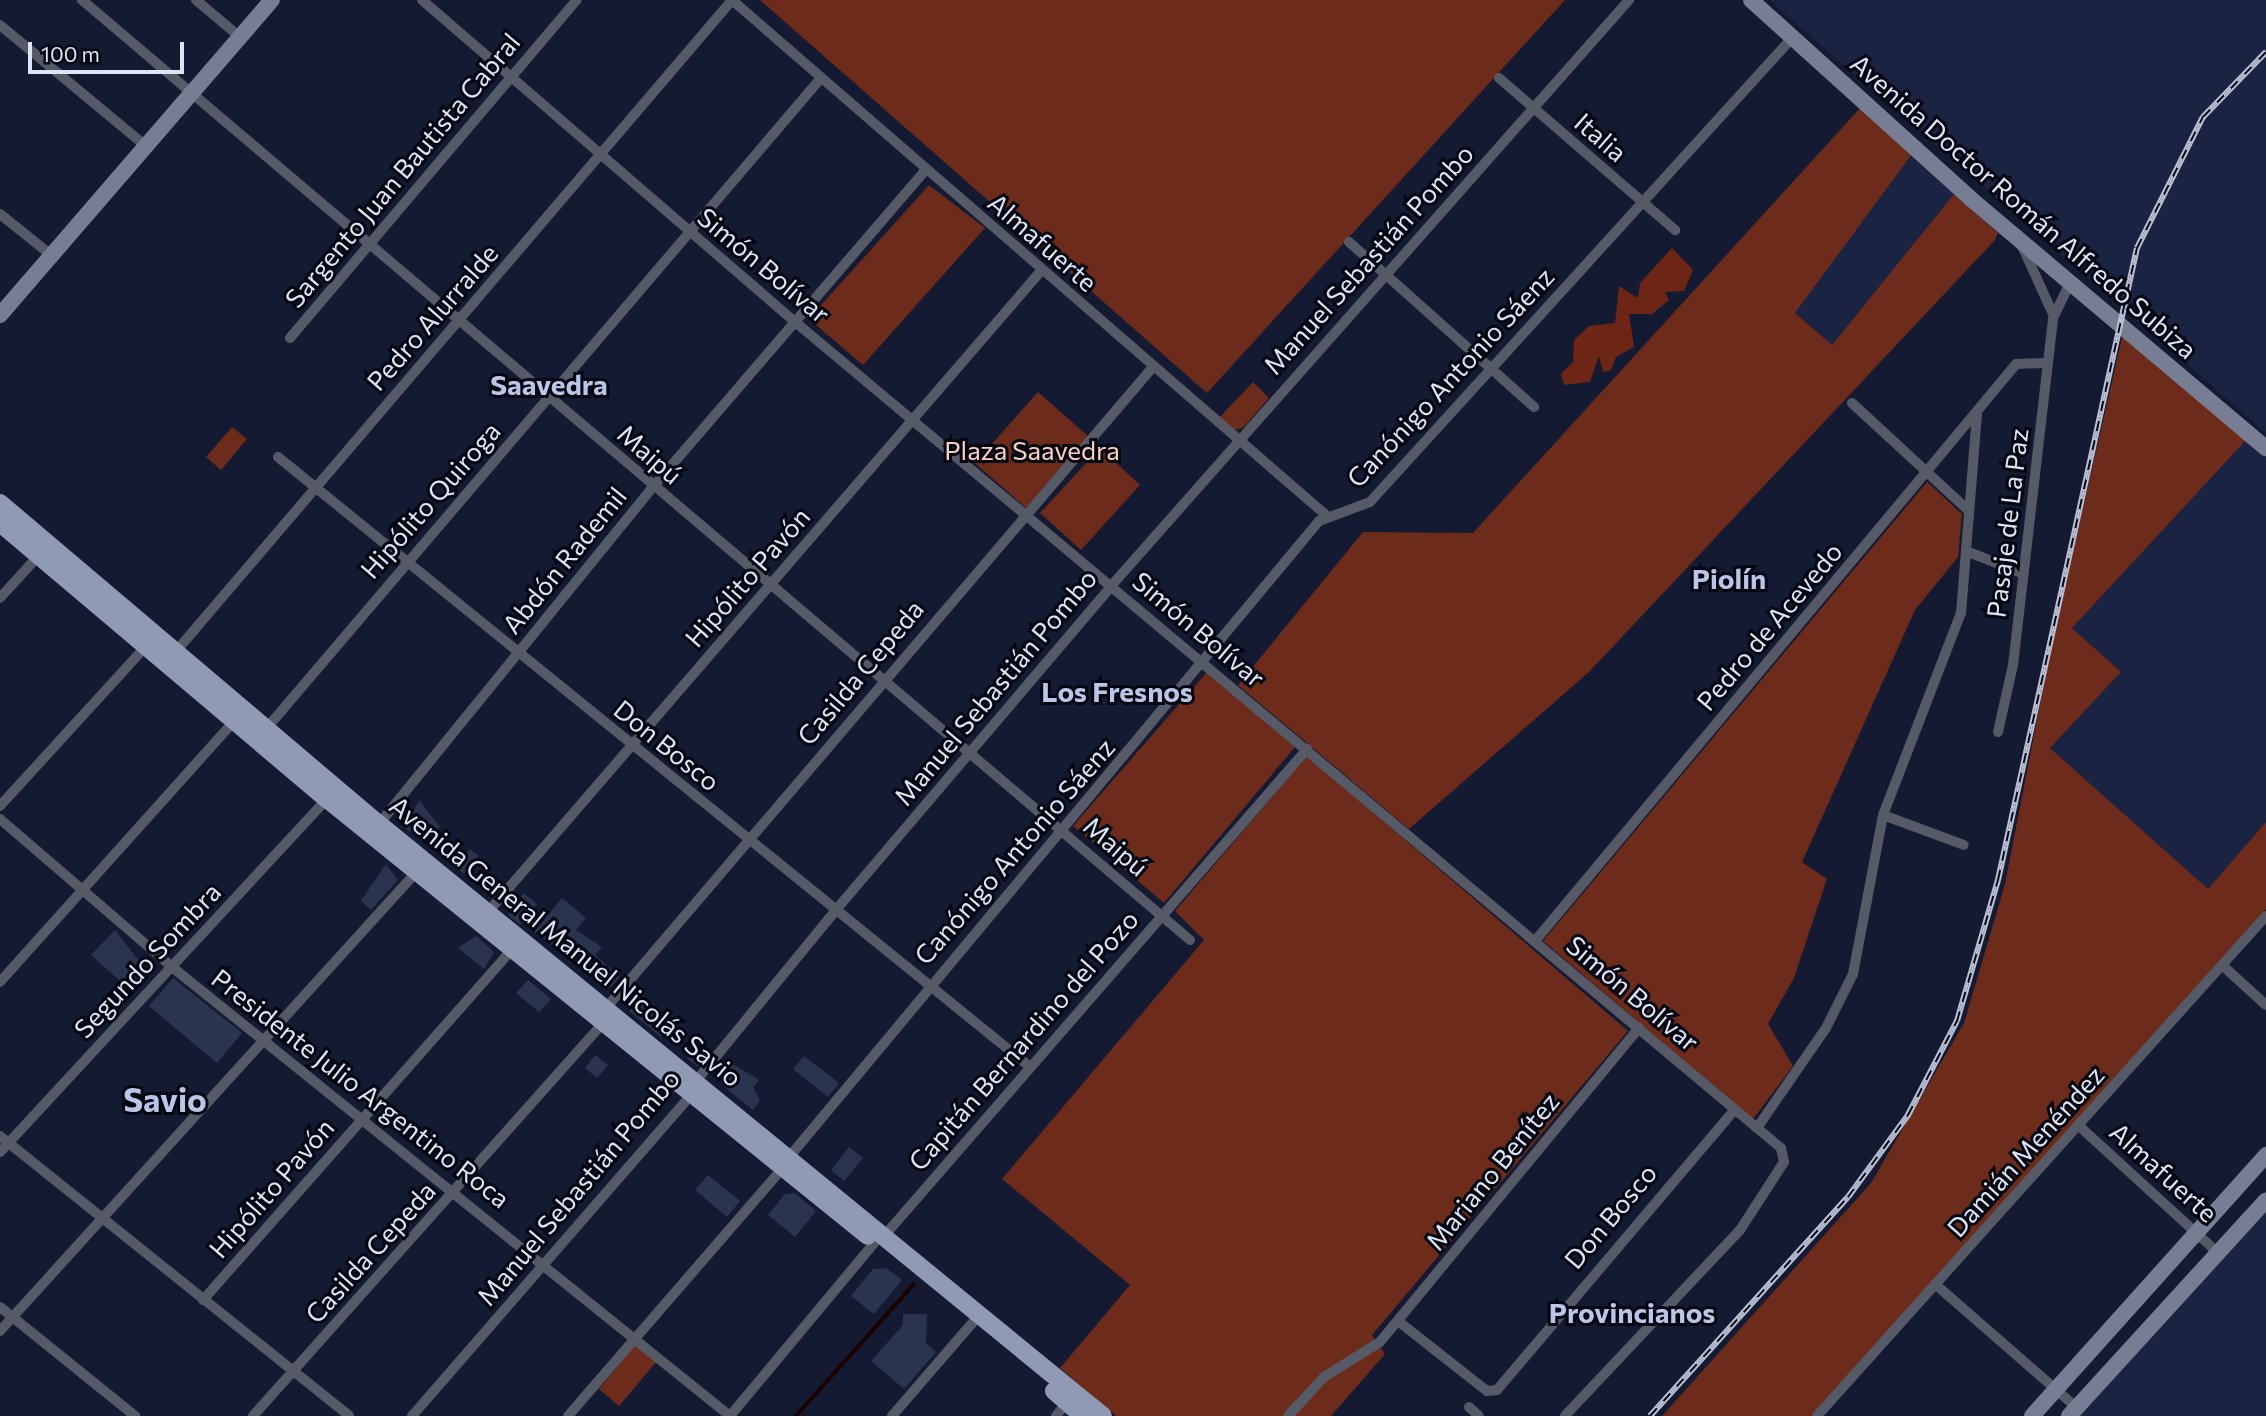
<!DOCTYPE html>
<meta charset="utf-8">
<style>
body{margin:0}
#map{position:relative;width:2266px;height:1416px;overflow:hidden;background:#131a32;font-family:Commissioner,sans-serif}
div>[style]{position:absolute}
.built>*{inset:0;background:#1a2342}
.green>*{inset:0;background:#6d2b1b}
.forest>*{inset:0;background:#6d2615}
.stream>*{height:3.5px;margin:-1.75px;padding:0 1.75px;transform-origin:1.75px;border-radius:1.75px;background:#1d0000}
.building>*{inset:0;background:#2b344f}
.minor>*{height:10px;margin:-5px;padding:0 5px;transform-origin:5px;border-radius:5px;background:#565a67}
.secondary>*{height:16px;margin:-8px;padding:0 8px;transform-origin:8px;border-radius:8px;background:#777e93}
.primary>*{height:18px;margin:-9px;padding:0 9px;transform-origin:9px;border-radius:9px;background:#909ab5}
.rail>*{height:6px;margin-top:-3px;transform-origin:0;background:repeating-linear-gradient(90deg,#040610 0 10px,#bbc1d4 0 20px);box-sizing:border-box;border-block:2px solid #bbc1d4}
span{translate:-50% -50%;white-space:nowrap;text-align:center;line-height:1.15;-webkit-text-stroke:6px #040610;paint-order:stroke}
.street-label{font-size:26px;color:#dee4f6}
.park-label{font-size:26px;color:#fccfc3}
.neighbourhood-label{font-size:28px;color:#bac5e7;font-weight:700}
.district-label{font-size:33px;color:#bac5e7;font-weight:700}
.scale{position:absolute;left:28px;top:42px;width:156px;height:32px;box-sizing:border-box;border:4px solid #dee4f6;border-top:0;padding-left:9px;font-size:21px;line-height:24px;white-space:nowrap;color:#dee4f6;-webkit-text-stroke:5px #040610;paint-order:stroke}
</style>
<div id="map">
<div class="built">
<div style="clip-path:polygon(1769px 0,2266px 0,2266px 433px)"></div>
<div style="clip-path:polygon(1912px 154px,1954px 194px,1832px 345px,1794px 312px)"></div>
<div style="clip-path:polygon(2248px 438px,2266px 454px,2266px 822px,2208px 889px,2050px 748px,2121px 672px,2072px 628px)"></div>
<div style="clip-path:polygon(2266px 1200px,2266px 1416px,2070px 1416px)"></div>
</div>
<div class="green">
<div style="clip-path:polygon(760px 0,1565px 0,1207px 393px)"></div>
<div style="clip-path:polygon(1862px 106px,1912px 154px,1795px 313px,1832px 345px,1954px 194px,1998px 233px,1995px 240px,1589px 672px,1409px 829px,1238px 685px,1363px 532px,1473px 533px)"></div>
<div style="clip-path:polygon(929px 185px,985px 228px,863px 365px,816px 325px,814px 313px)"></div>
<div style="clip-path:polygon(2123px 334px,2248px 438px,2072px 628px,2121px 672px,2050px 748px,2208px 889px,2266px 822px,2266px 909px,1811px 1416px,1662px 1416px,1871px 1183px,1964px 1023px,2005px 884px,2052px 643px)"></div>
<div style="clip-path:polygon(1253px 382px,1269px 398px,1243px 428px,1232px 430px,1219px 418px)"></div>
<div style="clip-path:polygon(1038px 392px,1089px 437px,1026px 508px,975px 463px)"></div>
<div style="clip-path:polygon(232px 427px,247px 439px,221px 470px,206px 457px)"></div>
<div style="clip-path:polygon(1100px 448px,1140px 485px,1081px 550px,1040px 513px)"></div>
<div style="clip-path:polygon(1927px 482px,1962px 514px,1958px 557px,1915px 610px,1802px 862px,1827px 879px,1794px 978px,1768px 1024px,1793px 1066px,1753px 1119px,1543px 941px)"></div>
<div style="clip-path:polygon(1207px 672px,1295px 747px,1164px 903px,1073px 826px)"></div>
<div style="clip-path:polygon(1307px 756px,1628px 1031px,1372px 1335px,1385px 1354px,1331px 1416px,1116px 1416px,1060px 1368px,1130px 1285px,1002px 1179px,1204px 940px,1175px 911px)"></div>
<div style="clip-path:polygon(637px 1343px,657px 1361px,619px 1406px,599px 1389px)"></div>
</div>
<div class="forest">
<div style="clip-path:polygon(1672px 248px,1693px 270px,1684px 291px,1665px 292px,1669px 300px,1652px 314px,1629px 314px,1634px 347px,1616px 357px,1611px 370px,1603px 372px,1599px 356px,1590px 382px,1564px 385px,1561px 374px,1573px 362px,1574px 340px,1589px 326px,1615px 323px,1619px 286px,1638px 298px,1640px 283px)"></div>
</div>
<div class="stream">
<div style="left:796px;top:1416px;width:176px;rotate:-48.2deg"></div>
</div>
<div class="building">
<div style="clip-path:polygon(419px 800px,440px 827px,424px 842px,405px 828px)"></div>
<div style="clip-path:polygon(470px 849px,479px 856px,464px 874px,455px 867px)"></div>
<div style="clip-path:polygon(386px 864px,398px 880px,371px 910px,361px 901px)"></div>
<div style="clip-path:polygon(524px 893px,537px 904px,520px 925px,508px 915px)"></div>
<div style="clip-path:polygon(562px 898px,586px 918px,576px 930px,602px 947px,595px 955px,620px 977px,611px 987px,534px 932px)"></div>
<div style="clip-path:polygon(115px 930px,147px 971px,129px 989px,91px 955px)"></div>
<div style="clip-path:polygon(476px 936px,494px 952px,484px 969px,458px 948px)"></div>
<div style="clip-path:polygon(173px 978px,242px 1033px,217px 1063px,149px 1006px)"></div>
<div style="clip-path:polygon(528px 980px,551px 999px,539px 1012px,516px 993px)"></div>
<div style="clip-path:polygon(634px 998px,670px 1026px,661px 1037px,629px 1011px)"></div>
<div style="clip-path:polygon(699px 1043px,710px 1052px,698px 1067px,687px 1058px)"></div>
<div style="clip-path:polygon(595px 1055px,608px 1065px,597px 1078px,585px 1068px)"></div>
<div style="clip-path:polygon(804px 1056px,839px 1083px,828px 1097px,793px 1069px)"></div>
<div style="clip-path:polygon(729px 1062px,759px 1080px,753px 1087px,760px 1101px,753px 1110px,721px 1084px)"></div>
<div style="clip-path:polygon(849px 1147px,863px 1158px,844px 1181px,831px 1170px)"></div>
<div style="clip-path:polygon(708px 1175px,740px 1201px,727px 1217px,695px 1190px)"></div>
<div style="clip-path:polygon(795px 1193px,816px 1211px,795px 1237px,768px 1215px,785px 1194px)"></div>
<div style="clip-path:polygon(886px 1268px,902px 1280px,874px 1314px,851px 1296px,873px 1269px)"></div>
<div style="clip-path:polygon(903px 1314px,927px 1314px,926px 1343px,936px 1352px,904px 1389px,871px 1361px,903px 1325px)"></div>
</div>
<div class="minor">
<div style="left:82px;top:0;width:1453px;rotate:40.31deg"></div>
<div style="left:196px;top:0;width:57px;rotate:40.1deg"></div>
<div style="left:422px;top:0;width:491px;rotate:40.8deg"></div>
<div style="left:794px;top:321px;width:1288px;rotate:39.96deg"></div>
<div style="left:1781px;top:1148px;width:14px;rotate:78deg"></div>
<div style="left:1784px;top:1162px;width:81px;rotate:122.9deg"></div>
<div style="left:1740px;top:1230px;width:255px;rotate:133.3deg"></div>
<div style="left:0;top:25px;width:190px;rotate:39.7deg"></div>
<div style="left:1499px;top:78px;width:233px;rotate:40.8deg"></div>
<div style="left:0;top:214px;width:65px;rotate:38.8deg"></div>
<div style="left:1349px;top:242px;width:248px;rotate:41.7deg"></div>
<div style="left:2023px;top:248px;width:70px;rotate:65.6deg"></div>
<div style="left:290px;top:338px;width:443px;rotate:-49.7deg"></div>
<div style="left:1852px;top:403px;width:159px;rotate:42.7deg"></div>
<div style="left:278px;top:457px;width:967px;rotate:39.04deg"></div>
<div style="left:1966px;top:551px;width:62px;rotate:21.6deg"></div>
<div style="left:0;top:598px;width:58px;rotate:-47.8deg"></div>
<div style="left:172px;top:656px;width:863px;rotate:-49.51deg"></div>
<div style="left:732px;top:0;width:788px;rotate:40.93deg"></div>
<div style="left:266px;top:729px;width:855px;rotate:-49.55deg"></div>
<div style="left:1998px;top:732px;width:69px;rotate:-77.4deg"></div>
<div style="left:2013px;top:665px;width:349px;rotate:-83.4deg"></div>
<div style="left:2053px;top:318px;width:39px;rotate:-64deg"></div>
<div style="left:0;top:806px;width:221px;rotate:-47.6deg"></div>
<div style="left:1883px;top:815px;width:86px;rotate:20.3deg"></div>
<div style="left:0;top:819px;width:227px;rotate:40.7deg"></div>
<div style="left:172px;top:967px;width:716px;rotate:38.82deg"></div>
<div style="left:379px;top:824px;width:434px;rotate:-50.9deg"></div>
<div style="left:653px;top:487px;width:418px;rotate:-49.3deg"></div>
<div style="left:488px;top:912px;width:847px;rotate:-49.22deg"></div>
<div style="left:1535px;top:941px;width:751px;rotate:-50.18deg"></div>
<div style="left:2016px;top:364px;width:32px;rotate:-2deg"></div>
<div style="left:2222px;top:965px;width:59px;rotate:42.3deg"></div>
<div style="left:0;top:982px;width:351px;rotate:-48.1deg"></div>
<div style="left:606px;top:1008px;width:841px;rotate:-49.53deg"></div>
<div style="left:2078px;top:1125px;width:190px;rotate:42.4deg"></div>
<div style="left:1757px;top:1128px;width:121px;rotate:-55.4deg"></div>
<div style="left:1826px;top:1028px;width:60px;rotate:-63.4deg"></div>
<div style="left:1853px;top:974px;width:162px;rotate:-79.3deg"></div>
<div style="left:1883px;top:815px;width:217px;rotate:-68.9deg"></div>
<div style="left:1961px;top:613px;width:199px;rotate:-85.4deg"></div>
<div style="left:0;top:1136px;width:447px;rotate:38.7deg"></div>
<div style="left:0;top:1152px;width:481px;rotate:-47.2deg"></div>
<div style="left:790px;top:1156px;width:826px;rotate:-50.2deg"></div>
<div style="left:1319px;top:521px;width:54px;rotate:-20.4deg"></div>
<div style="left:1370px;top:502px;width:629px;rotate:-47.71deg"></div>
<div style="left:885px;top:1235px;width:644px;rotate:-49.03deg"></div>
<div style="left:1935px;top:1284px;width:189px;rotate:41.1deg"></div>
<div style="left:203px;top:1300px;width:467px;rotate:-48.6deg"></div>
<div style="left:0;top:1307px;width:174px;rotate:38.9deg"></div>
<div style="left:1398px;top:1321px;width:113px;rotate:38.2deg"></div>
<div style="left:1487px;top:1391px;width:10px;rotate:-6deg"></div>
<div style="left:1497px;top:1390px;width:368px;rotate:-49.7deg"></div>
<div style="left:0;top:1331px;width:624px;rotate:-47.79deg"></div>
<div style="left:1469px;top:1407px;width:13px;rotate:42deg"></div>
<div style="left:253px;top:1416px;width:526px;rotate:-48.31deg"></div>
<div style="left:412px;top:1416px;width:425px;rotate:-49deg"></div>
<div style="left:691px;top:1095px;width:15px;rotate:-70deg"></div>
<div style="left:696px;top:1081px;width:220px;rotate:-50.7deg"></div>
<div style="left:835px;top:911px;width:428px;rotate:-49.6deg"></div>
<div style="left:1112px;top:585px;width:781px;rotate:-48.53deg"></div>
<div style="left:568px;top:1416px;width:328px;rotate:-49.1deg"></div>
<div style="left:730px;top:1416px;width:226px;rotate:-50.2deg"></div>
<div style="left:892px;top:1416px;width:124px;rotate:-49.2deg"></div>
<div style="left:1056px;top:1416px;width:18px;rotate:-52deg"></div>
<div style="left:1288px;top:1416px;width:53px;rotate:-47.3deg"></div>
<div style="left:1324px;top:1377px;width:66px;rotate:-32deg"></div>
<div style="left:1380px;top:1342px;width:407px;rotate:-50.5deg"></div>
<div style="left:1817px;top:1416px;width:672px;rotate:-48.08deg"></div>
</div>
<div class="secondary">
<div style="left:1751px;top:0;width:297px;rotate:42.1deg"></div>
<div style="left:1971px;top:199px;width:386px;rotate:40.2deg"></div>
<div style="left:0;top:315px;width:416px;rotate:-49.2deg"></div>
<div style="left:2032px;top:1416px;width:351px;rotate:-48.1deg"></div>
<div style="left:2069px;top:1416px;width:292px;rotate:-47.6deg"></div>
</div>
<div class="primary">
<div style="left:0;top:503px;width:497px;rotate:40.3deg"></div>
<div style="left:379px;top:824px;width:935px;rotate:39.27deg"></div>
<div style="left:0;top:523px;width:428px;rotate:40.2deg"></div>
<div style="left:327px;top:799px;width:695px;rotate:38.93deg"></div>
<div style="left:1054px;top:1391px;width:38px;rotate:41deg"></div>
</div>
<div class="rail">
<div style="left:1650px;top:1416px;width:295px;rotate:-47.9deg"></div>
<div style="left:1848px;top:1197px;width:102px;rotate:-53.8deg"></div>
<div style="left:1908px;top:1115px;width:106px;rotate:-62.5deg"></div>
<div style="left:1957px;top:1021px;width:147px;rotate:-73.8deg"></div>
<div style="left:1998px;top:880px;width:647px;rotate:-77.6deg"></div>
<div style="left:2137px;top:248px;width:147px;rotate:-63.3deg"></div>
<div style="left:2203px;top:117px;width:91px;rotate:-45.9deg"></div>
</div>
<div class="street-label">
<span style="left:1601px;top:137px;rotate:41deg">Italia</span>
<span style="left:402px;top:170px;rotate:-50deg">Sargento Juan Bautista Cabral</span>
<span style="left:2024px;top:206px;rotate:41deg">Avenida Doctor Román Alfredo Subiza</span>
<span style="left:1043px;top:242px;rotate:41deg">Almafuerte</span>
<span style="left:1368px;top:259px;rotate:-48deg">Manuel Sebastián Pombo</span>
<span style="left:764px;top:265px;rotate:40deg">Simón Bolívar</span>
<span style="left:432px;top:317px;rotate:-49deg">Pedro Alurralde</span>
<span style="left:1450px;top:377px;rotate:-47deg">Canónigo Antonio Sáenz</span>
<span style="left:650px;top:454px;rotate:41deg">Maipú</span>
<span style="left:430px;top:500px;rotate:-49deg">Hipólito Quiroga</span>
<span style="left:2007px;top:523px;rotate:-83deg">Pasaje de La Paz</span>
<span style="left:564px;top:560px;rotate:-51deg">Abdón Rademil</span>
<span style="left:747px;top:577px;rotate:-49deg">Hipólito Pavón</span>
<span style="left:1769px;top:626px;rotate:-50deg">Pedro de Acevedo</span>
<span style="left:1199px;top:629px;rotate:40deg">Simón Bolívar</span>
<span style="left:860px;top:672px;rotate:-50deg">Casilda Cepeda</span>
<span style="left:995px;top:687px;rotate:-50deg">Manuel Sebastián Pombo</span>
<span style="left:667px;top:745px;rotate:39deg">Don Bosco</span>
<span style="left:1116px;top:846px;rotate:41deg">Maipú</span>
<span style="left:1014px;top:851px;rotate:-49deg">Canónigo Antonio Sáenz</span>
<span style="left:566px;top:941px;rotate:39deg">Avenida General Manuel Nicolás Savio</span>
<span style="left:147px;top:960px;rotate:-47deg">Segundo Sombra</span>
<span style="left:1633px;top:993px;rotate:40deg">Simón Bolívar</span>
<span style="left:1023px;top:1040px;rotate:-49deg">Capitán Bernardino del Pozo</span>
<span style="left:361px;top:1088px;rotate:38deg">Presidente Julio Argentino Roca</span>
<span style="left:2025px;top:1151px;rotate:-48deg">Damián Menéndez</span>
<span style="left:1492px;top:1171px;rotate:-51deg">Mariano Benítez</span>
<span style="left:2164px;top:1172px;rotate:42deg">Almafuerte</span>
<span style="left:578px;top:1187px;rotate:-50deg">Manuel Sebastián Pombo</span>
<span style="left:271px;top:1188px;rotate:-49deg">Hipólito Pavón</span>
<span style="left:1610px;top:1216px;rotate:-50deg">Don Bosco</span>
<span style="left:370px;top:1252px;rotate:-48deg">Casilda Cepeda</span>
</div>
<div class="park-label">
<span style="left:1032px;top:450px">Plaza Saavedra</span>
</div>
<div class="neighbourhood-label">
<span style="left:549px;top:384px">Saavedra</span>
<span style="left:1729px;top:578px">Piolín</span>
<span style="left:1117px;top:691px">Los Fresnos</span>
<span style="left:1632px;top:1312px">Provincianos</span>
</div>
<div class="district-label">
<span style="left:165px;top:1099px">Savio</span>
</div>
<div class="scale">100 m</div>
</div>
